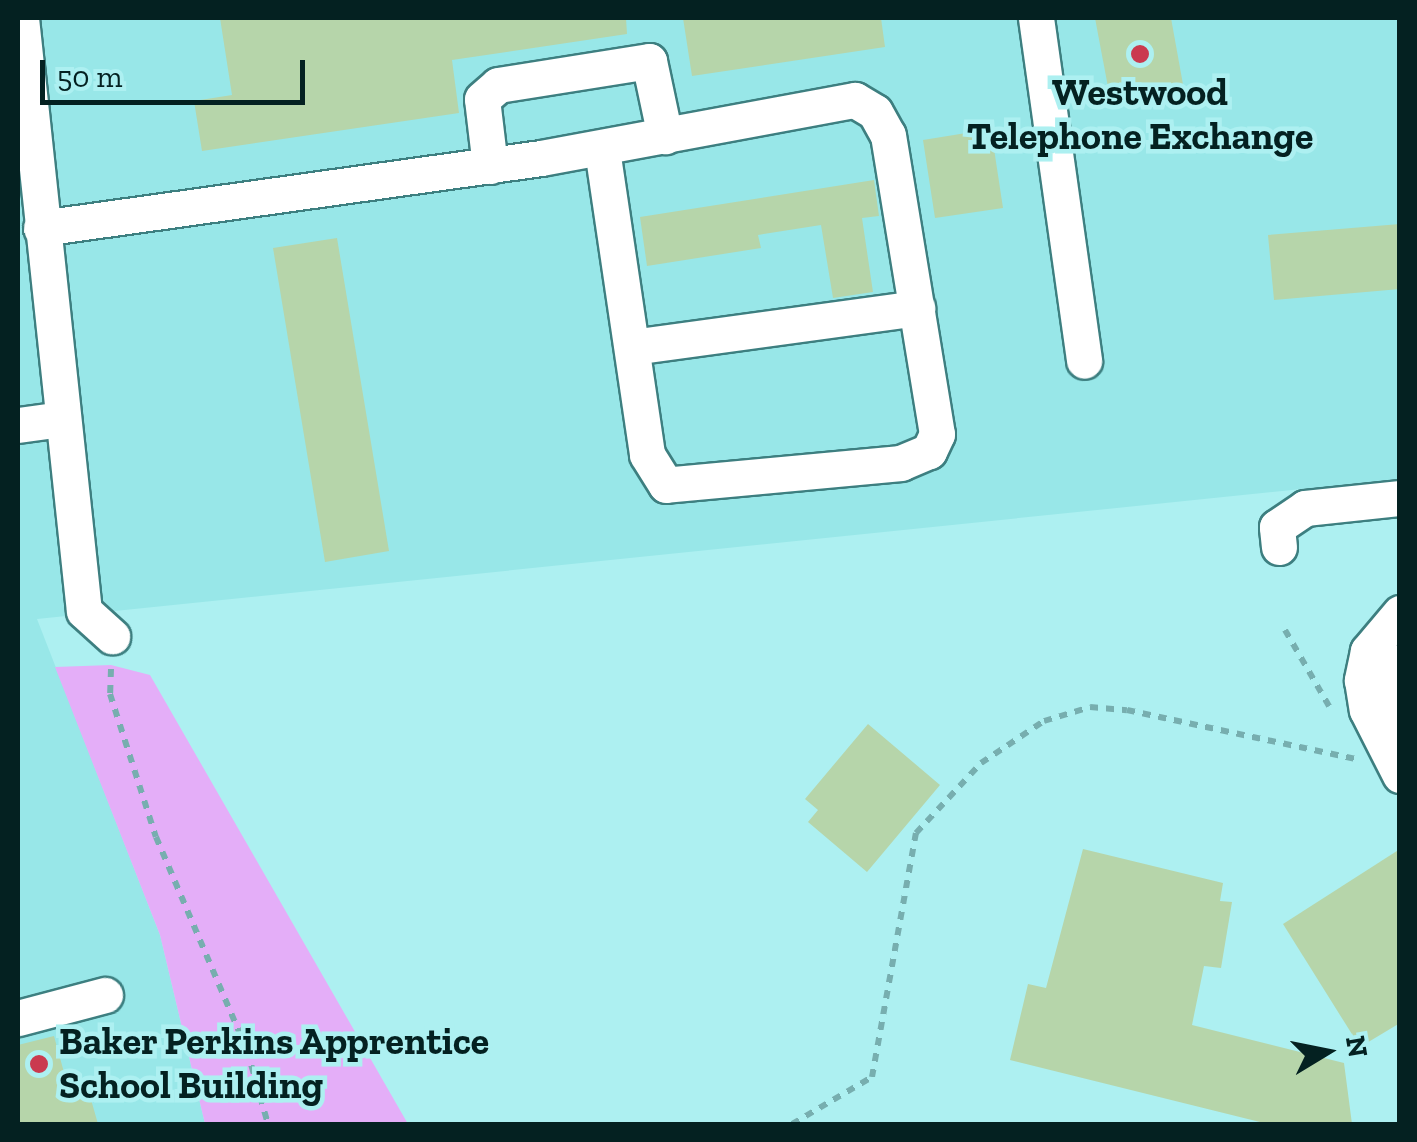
<!DOCTYPE html>
<style>
body{margin:0}
#map{position:relative;width:1417px;height:1142px;overflow:hidden;background:#adf0f1;font-family:"Zilla Slab",serif}
div>[style]{position:absolute}
.built>*{inset:0;background:#98e7e8}
.green>*{inset:0;background:#e4aef8}
.building>*{inset:0;background:#b6d5aa}
.path>*{height:6px;margin-top:-3px;transform-origin:0;background:repeating-linear-gradient(90deg,#77aeaf 0 8px,transparent 0 16px)}
.roads{filter:drop-shadow(2px 0 #3d7f80) drop-shadow(-2px 0 #3d7f80) drop-shadow(0 2px #3d7f80) drop-shadow(0 -2px #3d7f80)}
.minor>*{height:35px;margin:-17.5px;padding:0 17.5px;transform-origin:17.5px;border-radius:17.5px;background:#fff}
.dots>*{width:28px;height:28px;translate:-50% -50%;box-sizing:border-box;border:5px solid #adf0f1;border-radius:50%}
span{translate:-50% -50%;white-space:nowrap;text-align:center;line-height:1.15;-webkit-text-stroke:9px #adf0f1;paint-order:stroke}
.poi-label{font-size:38px;color:#042121;font-weight:700}
.left{translate:0 -50%;text-align:left}
.frame{position:absolute;inset:0;border:20px solid #042121;pointer-events:none}
.north{position:absolute;left:1277px;top:1002px;width:100px;height:100px;-webkit-text-stroke:8px #adf0f1;paint-order:stroke;rotate:80deg;font-size:28px;font-weight:700;line-height:40px;text-align:center;color:#042121}
.north::after{content:'';display:block;margin:auto;width:35px;height:45px;background:#042121;clip-path:polygon(50% 0,100% 100%,50% 72%,0 100%)}
.scale{position:absolute;left:40px;top:60px;width:265px;height:45px;box-sizing:border-box;border:5px solid #042121;border-top:0;padding-left:12px;font-size:30px;line-height:35px;white-space:nowrap;color:#042121;-webkit-text-stroke:8px #adf0f1;paint-order:stroke}
</style>
<div id="map">
<div class="built">
<div style="clip-path:polygon(18px 18px,1399px 18px,1399px 479px,37px 619px,160px 935px,205px 1124px,18px 1124px)"></div>
</div>
<div class="green">
<div style="clip-path:polygon(111px 665px,150px 675px,408px 1124px,205px 1124px,160px 935px,55px 667px)"></div>
</div>
<div class="building">
<div style="clip-path:polygon(220px 18px,626px 18px,627px 34px,452px 60px,459px 113px,202px 151px,194px 101px,232px 95px)"></div>
<div style="clip-path:polygon(683px 18px,881px 18px,885px 47px,692px 76px)"></div>
<div style="clip-path:polygon(1095px 18px,1171px 18px,1184px 90px,1111px 103px)"></div>
<div style="clip-path:polygon(991px 129px,1003px 208px,935px 218px,923px 140px)"></div>
<div style="clip-path:polygon(874px 180px,879px 216px,862px 218px,873px 292px,833px 298px,821px 225px,758px 235px,761px 248px,647px 266px,640px 217px)"></div>
<div style="clip-path:polygon(1400px 224px,1400px 289px,1274px 300px,1268px 235px)"></div>
<div style="clip-path:polygon(337px 238px,389px 551px,325px 562px,273px 248px)"></div>
<div style="clip-path:polygon(868px 724px,940px 785px,867px 872px,808px 822px,818px 810px,805px 799px)"></div>
<div style="clip-path:polygon(1083px 849px,1223px 883px,1220px 901px,1232px 902px,1221px 968px,1204px 966px,1192px 1025px,1344px 1063px,1352px 1124px,1268px 1124px,1010px 1060px,1028px 984px,1046px 988px)"></div>
<div style="clip-path:polygon(1400px 849px,1400px 1023px,1360px 1047px,1283px 924px)"></div>
<div style="clip-path:polygon(54px 1036px,68px 1087px,86px 1082px,98px 1124px,18px 1124px,18px 1045px)"></div>
</div>
<div class="path">
<div style="left:1285px;top:630px;width:88px;rotate:59.9deg"></div>
<div style="left:111px;top:669px;width:25px;rotate:92deg"></div>
<div style="left:110px;top:694px;width:150px;rotate:72.2deg"></div>
<div style="left:156px;top:837px;width:232px;rotate:66.9deg"></div>
<div style="left:247px;top:1050px;width:77px;rotate:74.2deg"></div>
<div style="left:792px;top:1124px;width:93px;rotate:-30.4deg"></div>
<div style="left:872px;top:1077px;width:248px;rotate:-79.8deg"></div>
<div style="left:916px;top:833px;width:96px;rotate:-47.1deg"></div>
<div style="left:981px;top:763px;width:76px;rotate:-33.7deg"></div>
<div style="left:1044px;top:721px;width:48px;rotate:-16.9deg"></div>
<div style="left:1090px;top:707px;width:37px;rotate:5deg"></div>
<div style="left:1127px;top:710px;width:234px;rotate:12.1deg"></div>
</div>
<div class="roads">
<div class="minor">
<div style="left:21px;top:18px;width:596px;rotate:83.94deg"></div>
<div style="left:84px;top:611px;width:38px;rotate:42deg"></div>
<div style="left:1036px;top:18px;width:346px;rotate:82deg"></div>
<div style="left:490px;top:166px;width:67px;rotate:-96.8deg"></div>
<div style="left:482px;top:99px;width:21px;rotate:-41deg"></div>
<div style="left:498px;top:85px;width:153px;rotate:-9deg"></div>
<div style="left:649px;top:61px;width:77px;rotate:78deg"></div>
<div style="left:41px;top:228px;width:505px;rotate:-7.97deg"></div>
<div style="left:541px;top:158px;width:319px;rotate:-10.5deg"></div>
<div style="left:855px;top:100px;width:23px;rotate:31deg"></div>
<div style="left:875px;top:112px;width:26px;rotate:61deg"></div>
<div style="left:888px;top:135px;width:303px;rotate:80.7deg"></div>
<div style="left:937px;top:434px;width:19px;rotate:115deg"></div>
<div style="left:929px;top:451px;width:30px;rotate:157deg"></div>
<div style="left:901px;top:463px;width:236px;rotate:174.7deg"></div>
<div style="left:666px;top:485px;width:36px;rotate:-122deg"></div>
<div style="left:647px;top:454px;width:309px;rotate:-98.4deg"></div>
<div style="left:632px;top:347px;width:288px;rotate:-7.8deg"></div>
<div style="left:18px;top:425px;width:44px;rotate:-7.8deg"></div>
<div style="left:1279px;top:547px;width:20px;rotate:-96deg"></div>
<div style="left:1277px;top:527px;width:34px;rotate:-34deg"></div>
<div style="left:1305px;top:508px;width:96px;rotate:-6deg"></div>
<div style="left:1400px;top:613px;width:50px;rotate:130.1deg"></div>
<div style="left:1368px;top:651px;width:30px;rotate:102deg"></div>
<div style="left:1362px;top:680px;width:30px;rotate:81deg"></div>
<div style="left:1367px;top:710px;width:73px;rotate:63.1deg"></div>
<div style="left:1384px;top:733px;width:45px;rotate:-84.9deg"></div>
<div style="left:1388px;top:688px;width:29px;rotate:-65deg"></div>
<div style="left:18px;top:1018px;width:90px;rotate:-14.8deg"></div>
</div>
</div>
<div class="dots">
<div style="left:1140px;top:54px;background:#ca3a4f"></div>
<div style="left:39px;top:1064px;background:#ca3a4f"></div>
</div>
<div class="poi-label">
<span style="left:1140px;top:115px">Westwood<br>Telephone Exchange</span>
<span class="left" style="left:59px;top:1064px">Baker Perkins Apprentice<br>School Building</span>
</div>
<div class="frame"></div>
<div class="north">N</div>
<div class="scale">50 m</div>
</div>
